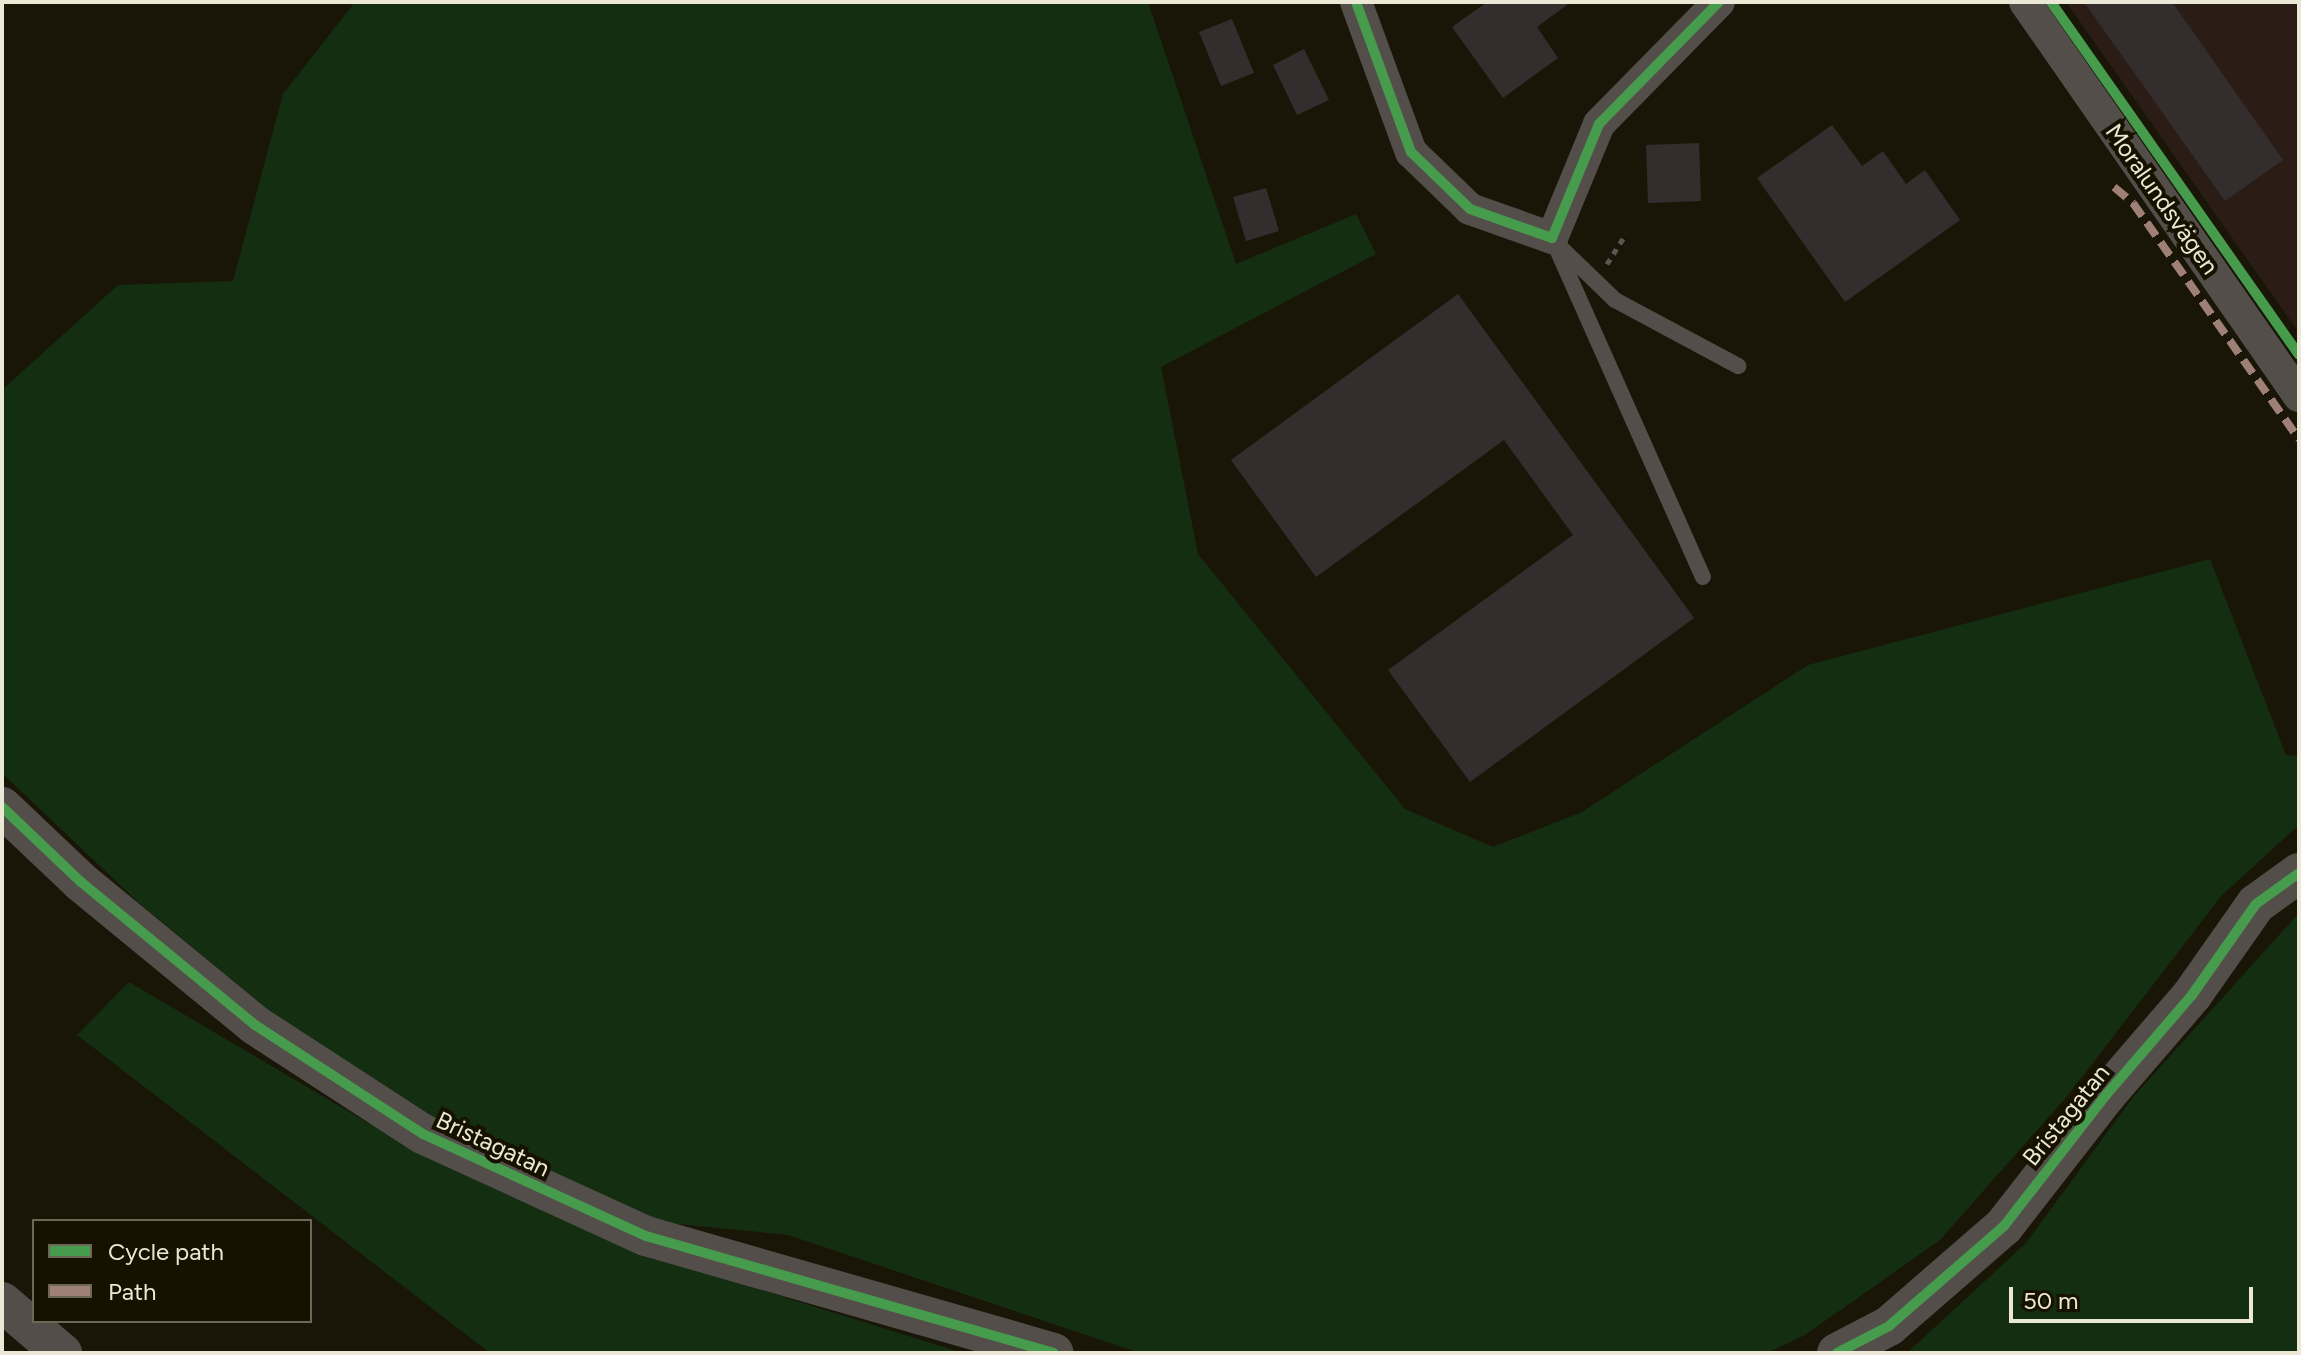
<!DOCTYPE html>
<meta charset="utf-8">
<style>
body{margin:0}
#map{position:relative;width:2301px;height:1355px;overflow:hidden;background:#191608;font-family:Figtree,sans-serif}
div>[style]{position:absolute}
.industrial>*{inset:0;background:#2b1c15}
.green>*{inset:0;background:#142e12}
.building>*{inset:0;background:#332e2d}
.path>*{height:5px;margin-top:-2.5px;transform-origin:0;background:repeating-linear-gradient(90deg,#5a5753 0 6px,transparent 0 12px)}
.service>*{height:16px;margin:-8px;padding:0 8px;transform-origin:8px;border-radius:8px;background:#544e4b}
.minor>*{height:32px;margin:-16px;padding:0 16px;transform-origin:16px;border-radius:16px;background:#544e4b}
.tertiary>*{height:40px;margin:-20px;padding:0 20px;transform-origin:20px;border-radius:20px;background:#544e4b}
.quiet>*{height:8px;margin-top:-4px;transform-origin:0;background:repeating-linear-gradient(90deg,#9e8076 0 16px,transparent 0 24px)}
.cycleway>*{height:10px;margin:-5px;padding:0 5px;transform-origin:5px;border-radius:5px;background:#469c4c}
span{translate:-50% -50%;white-space:nowrap;text-align:center;line-height:1.15;-webkit-text-stroke:8px #171100;paint-order:stroke}
.street-label{font-size:24px;color:#ece8d6}
.frame{position:absolute;inset:0;border:4px solid #ece8d6;pointer-events:none}
.legend{position:absolute;left:32px;top:1219px;width:280px;height:104px;box-sizing:border-box;background:#171100;border:2px solid #6c6756;margin:0;padding:10px 14px;list-style:none;font-size:24px;color:#ece8d6}
.legend li{display:flex;align-items:center;gap:16px;height:40px}
.legend b{width:40px;border:2px solid #6c6756}
.scale{position:absolute;left:2009px;top:1287px;width:244px;height:36px;box-sizing:border-box;border:4px solid #ece8d6;border-top:0;padding-left:10px;font-size:24px;line-height:28px;white-space:nowrap;color:#ece8d6;-webkit-text-stroke:6px #171100;paint-order:stroke}
</style>
<div id="map">
<div class="industrial">
<div style="clip-path:polygon(2066px 2px,2299px 2px,2299px 333px)"></div>
</div>
<div class="green">
<div style="clip-path:polygon(355px 2px,1148px 2px,1236px 264px,1356px 214px,1376px 254px,1161px 367px,1198px 554px,1405px 809px,1493px 847px,1582px 812px,1808px 665px,2210px 559px,2286px 755px,2299px 756px,2299px 825px,2222px 895px,2069px 1094px,1940px 1240px,1805px 1335px,1767px 1353px,1140px 1353px,788px 1235px,637px 1220px,371px 1095px,139px 903px,2px 773px,2px 390px,118px 285px,233px 281px,283px 94px)"></div>
<div style="clip-path:polygon(2299px 913px,2299px 1353px,1907px 1353px,2026px 1243px,2134px 1096px)"></div>
<div style="clip-path:polygon(129px 982px,370px 1124px,627px 1248px,963px 1353px,490px 1353px,77px 1035px)"></div>
</div>
<div class="building">
<div style="clip-path:polygon(1487px 2px,1571px 2px,1537px 27px,1558px 58px,1503px 98px,1452px 27px)"></div>
<div style="clip-path:polygon(2084px 2px,2172px 2px,2283px 160px,2225px 201px)"></div>
<div style="clip-path:polygon(1232px 19px,1254px 73px,1221px 86px,1199px 32px)"></div>
<div style="clip-path:polygon(1304px 49px,1329px 100px,1297px 115px,1273px 65px)"></div>
<div style="clip-path:polygon(1832px 125px,1862px 166px,1883px 151px,1906px 184px,1925px 170px,1960px 220px,1845px 302px,1757px 178px)"></div>
<div style="clip-path:polygon(1699px 143px,1701px 201px,1648px 203px,1646px 145px)"></div>
<div style="clip-path:polygon(1266px 188px,1279px 231px,1246px 241px,1233px 197px)"></div>
<div style="clip-path:polygon(1458px 294px,1694px 618px,1470px 782px,1388px 670px,1573px 535px,1504px 440px,1316px 577px,1231px 460px)"></div>
</div>
<div class="path">
<div style="left:1607px;top:264px;width:36px;rotate:-58deg"></div>
</div>
<div class="service">
<div style="left:1552px;top:238px;width:371px;rotate:66deg"></div>
<div style="left:1558px;top:245px;width:79px;rotate:44deg"></div>
<div style="left:1615px;top:300px;width:140px;rotate:28.2deg"></div>
</div>
<div class="minor">
<div style="left:1356px;top:2px;width:160px;rotate:69.9deg"></div>
<div style="left:1411px;top:152px;width:82px;rotate:44deg"></div>
<div style="left:1470px;top:209px;width:87px;rotate:19.5deg"></div>
<div style="left:1552px;top:238px;width:123px;rotate:-67.6deg"></div>
<div style="left:1599px;top:124px;width:171px;rotate:-45.5deg"></div>
<div style="left:2025px;top:2px;width:480px;rotate:55.2deg"></div>
</div>
<div class="tertiary">
<div style="left:2px;top:807px;width:109px;rotate:43.5deg"></div>
<div style="left:81px;top:882px;width:225px;rotate:39.4deg"></div>
<div style="left:255px;top:1025px;width:200px;rotate:33deg"></div>
<div style="left:423px;top:1134px;width:245px;rotate:24.6deg"></div>
<div style="left:646px;top:1236px;width:424px;rotate:16deg"></div>
<div style="left:2px;top:1302px;width:79px;rotate:40.4deg"></div>
<div style="left:1837px;top:1353px;width:59px;rotate:-27.4deg"></div>
<div style="left:1889px;top:1326px;width:152px;rotate:-41deg"></div>
<div style="left:2004px;top:1226px;width:166px;rotate:-52.1deg"></div>
<div style="left:2106px;top:1095px;width:132px;rotate:-49.3deg"></div>
<div style="left:2192px;top:995px;width:111px;rotate:-54.9deg"></div>
<div style="left:2256px;top:904px;width:53px;rotate:-35.8deg"></div>
</div>
<div class="quiet">
<div style="left:2114px;top:187px;width:25px;rotate:40deg"></div>
<div style="left:2133px;top:203px;width:289px;rotate:54.9deg"></div>
</div>
<div class="cycleway">
<div style="left:1356px;top:2px;width:160px;rotate:69.9deg"></div>
<div style="left:1411px;top:152px;width:82px;rotate:44deg"></div>
<div style="left:1470px;top:209px;width:87px;rotate:19.5deg"></div>
<div style="left:1552px;top:238px;width:123px;rotate:-67.6deg"></div>
<div style="left:1599px;top:124px;width:171px;rotate:-45.5deg"></div>
<div style="left:2051px;top:2px;width:431px;rotate:54.9deg"></div>
<div style="left:2px;top:807px;width:109px;rotate:43.5deg"></div>
<div style="left:81px;top:882px;width:225px;rotate:39.4deg"></div>
<div style="left:255px;top:1025px;width:200px;rotate:33deg"></div>
<div style="left:423px;top:1134px;width:245px;rotate:24.6deg"></div>
<div style="left:646px;top:1236px;width:424px;rotate:16deg"></div>
<div style="left:1837px;top:1353px;width:59px;rotate:-27.4deg"></div>
<div style="left:1889px;top:1326px;width:152px;rotate:-41deg"></div>
<div style="left:2004px;top:1226px;width:166px;rotate:-52.1deg"></div>
<div style="left:2106px;top:1095px;width:132px;rotate:-49.3deg"></div>
<div style="left:2192px;top:995px;width:111px;rotate:-54.9deg"></div>
<div style="left:2256px;top:904px;width:53px;rotate:-35.8deg"></div>
</div>
<div class="street-label">
<span style="left:2162px;top:199px;rotate:55deg">Moralundsvägen</span>
<span style="left:2066px;top:1115px;rotate:-51deg">Bristagatan</span>
<span style="left:493px;top:1144px;rotate:25deg">Bristagatan</span>
</div>
<div class="frame"></div>
<ul class="legend">
<li><b style="height:10px;background:#469c4c"></b>Cycle path</li>
<li><b style="height:10px;background:#9e8076"></b>Path</li>
</ul>
<div class="scale">50 m</div>
</div>
